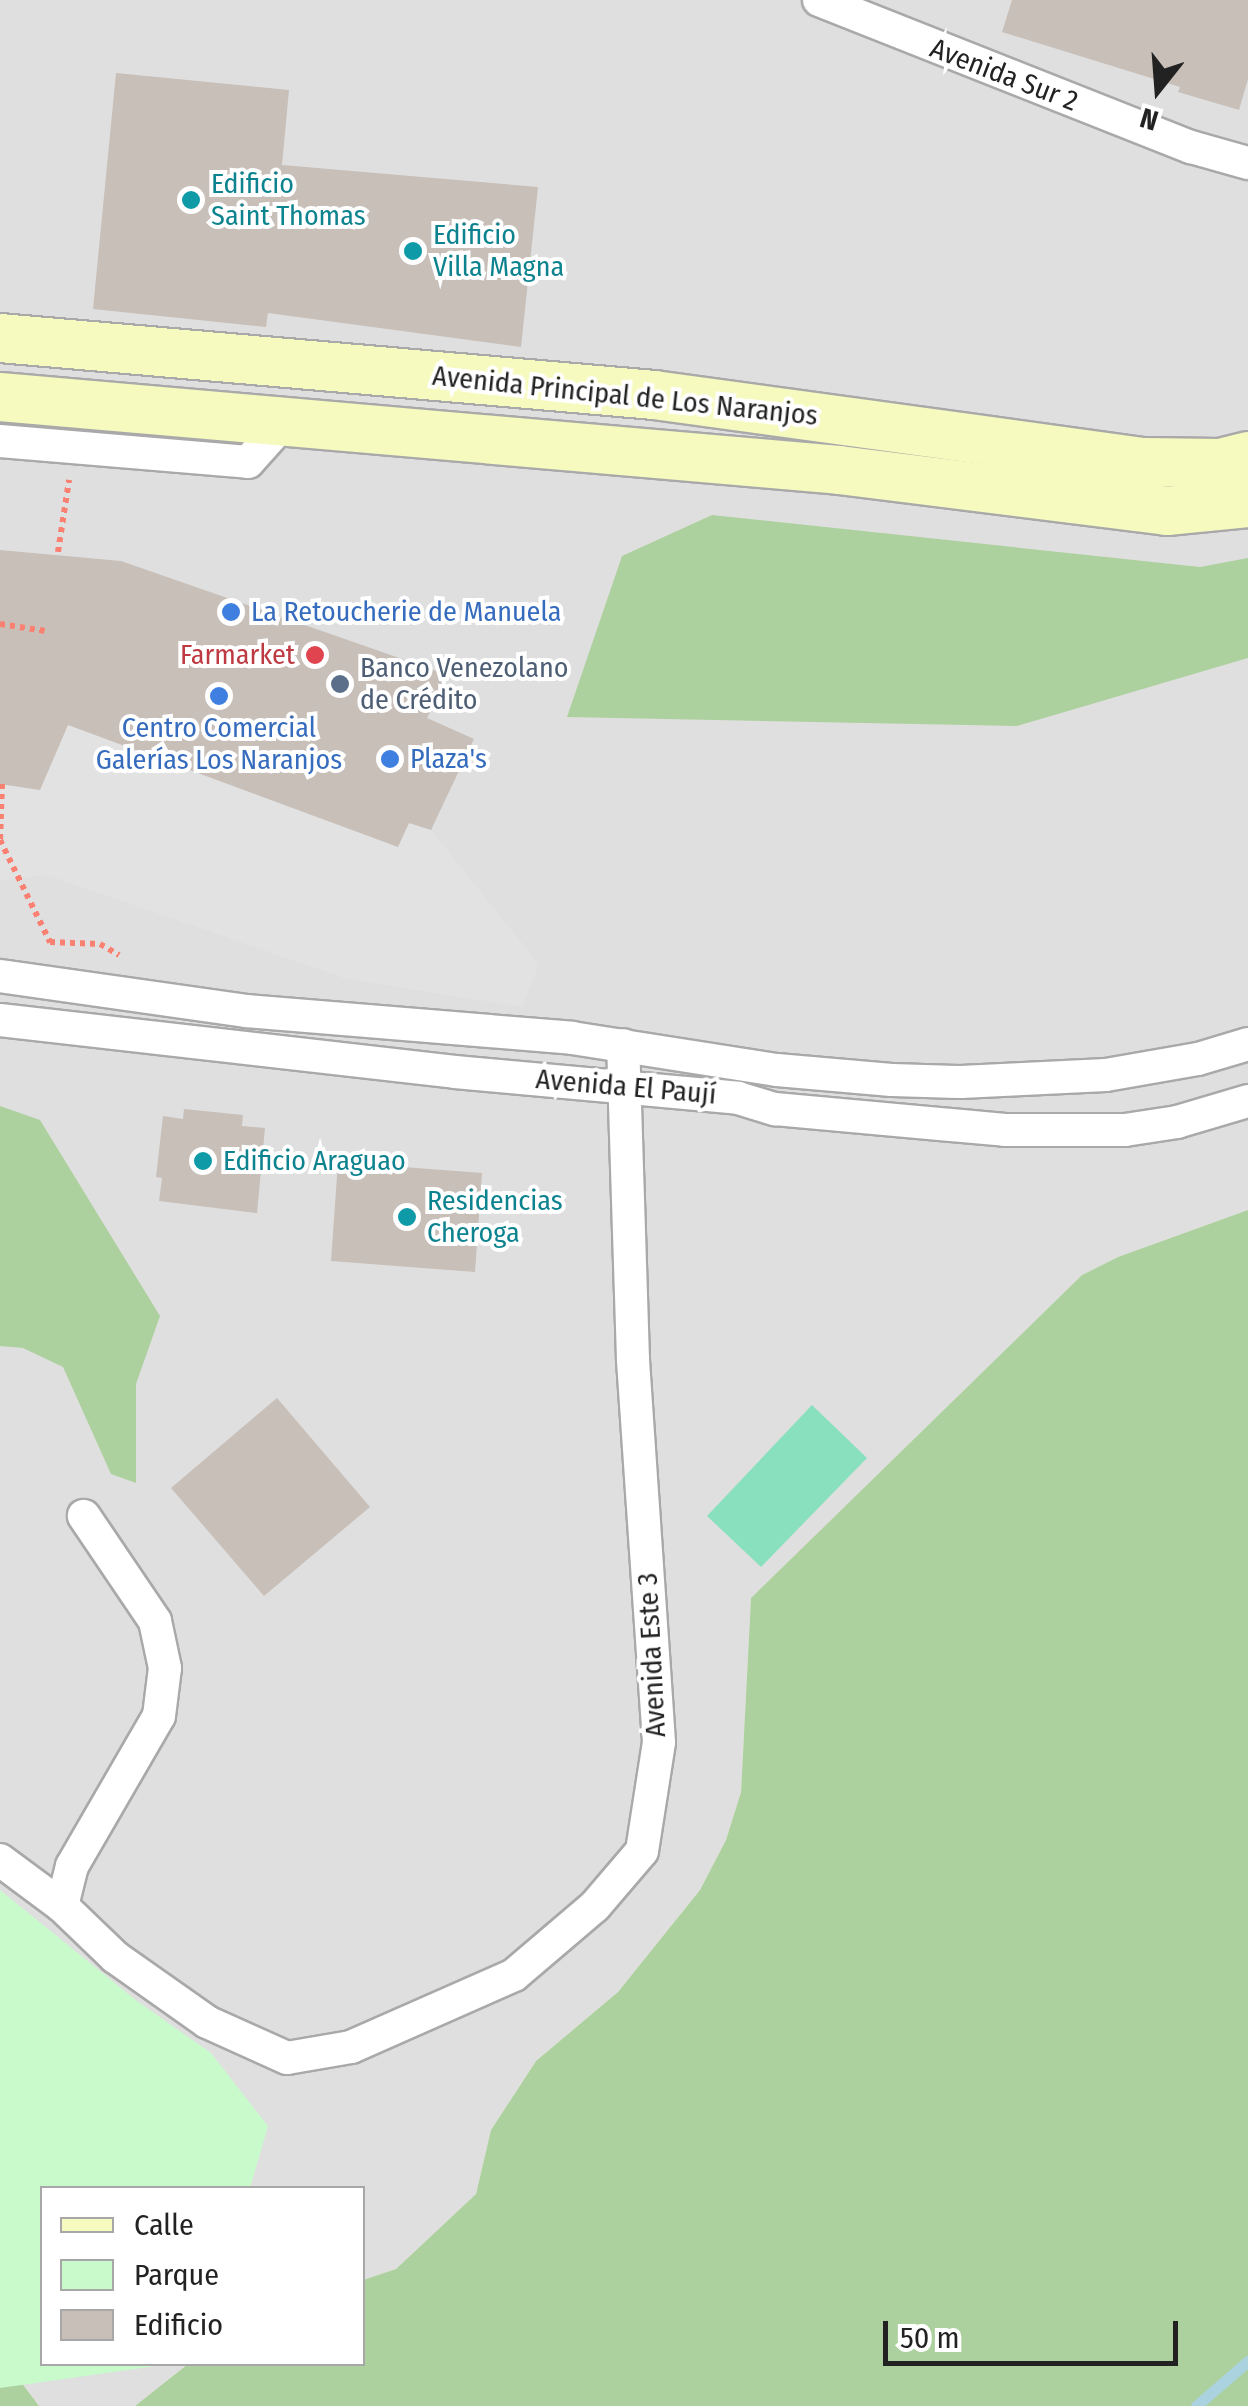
<!DOCTYPE html>
<meta charset="utf-8">
<style>
body{margin:0}
#map{position:relative;width:1248px;height:2406px;overflow:hidden;background:#f2efe9;font-family:"Fira Sans Condensed",sans-serif}
div>[style]{position:absolute}
.residential>*{inset:0;background:#e0dfdf}
.forest>*{inset:0;background:#add19e}
.park>*{inset:0;background:#c8facc}
.pitch>*{inset:0;background:#88e0be}
.parking>*{inset:0;background:#e2e2e2}
.stream>*{height:11px;margin:-5.5px;padding:0 5.5px;transform-origin:5.5px;border-radius:5.5px;background:#aad3df}
.building>*{inset:0;background:#c7bfb8}
.path>*{height:6px;margin-top:-3px;transform-origin:0;background:repeating-linear-gradient(90deg,#fa8072 0 5px,transparent 0 10px)}
.roads{filter:drop-shadow(2px 0 #a9a9a9) drop-shadow(-2px 0 #a9a9a9) drop-shadow(0 2px #a9a9a9) drop-shadow(0 -2px #a9a9a9)}
.street>*{height:32px;margin:-16px;padding:0 16px;transform-origin:16px;border-radius:16px;background:#fff}
.secondary>*{height:48px;margin:-24px;padding:0 24px;transform-origin:24px;border-radius:24px;background:#f7fabf}
.dots>*{width:28px;height:28px;translate:-50% -50%;box-sizing:border-box;border:5px solid #fff;border-radius:50%}
span{translate:-50% -50%;white-space:nowrap;text-align:center;line-height:1.15;-webkit-text-stroke:8px #fff;paint-order:stroke}
.street-label{font-size:28px;color:#222}
.culture-label{font-size:28px;color:#0d838f}
.left{translate:0 -50%;text-align:left}
.shop-label{font-size:28px;color:#366cbe}
.health-label{font-size:28px;color:#be3a42}
.right{translate:-100% -50%;text-align:right}
.service-label{font-size:28px;color:#4e5e75}
.legend{position:absolute;left:40px;top:2186px;width:325px;height:180px;box-sizing:border-box;background:#fff;border:2px solid #a7a7a7;margin:0;padding:12px 18px;list-style:none;font-size:30px;color:#222}
.legend li{display:flex;align-items:center;gap:20px;height:50px}
.legend b{width:50px;border:2px solid #a7a7a7}
.north{position:absolute;left:1108px;top:40px;width:100px;height:100px;-webkit-text-stroke:8px #fff;paint-order:stroke;rotate:197deg;font-size:28px;font-weight:700;line-height:40px;text-align:center;color:#222}
.north::after{content:'';display:block;margin:auto;width:35px;height:45px;background:#222;clip-path:polygon(50% 0,100% 100%,50% 72%,0 100%)}
.scale{position:absolute;left:883px;top:2321px;width:295px;height:45px;box-sizing:border-box;border:5px solid #222;border-top:0;padding-left:12px;font-size:30px;line-height:35px;white-space:nowrap;color:#222;-webkit-text-stroke:8px #fff;paint-order:stroke}
</style>
<div id="map">
<div class="residential">
<div style="clip-path:polygon(0 0,1248px 0,1248px 1210px,1118px 1257px,1082px 1275px,751px 1598px,741px 1792px,726px 1840px,700px 1890px,618px 1992px,536px 2061px,491px 2130px,476px 2194px,396px 2269px,363px 2280px,362px 2188px,42px 2188px,42px 2364px,188px 2364px,135px 2406px,39px 2406px,15px 2374px,0 2362px)"></div>
</div>
<div class="forest">
<div style="clip-path:polygon(712px 515px,1200px 567px,1248px 558px,1248px 658px,1017px 726px,567px 717px,622px 556px)"></div>
<div style="clip-path:polygon(0 1106px,40px 1120px,160px 1316px,136px 1384px,136px 1483px,111px 1474px,63px 1367px,23px 1348px,0 1346px)"></div>
<div style="clip-path:polygon(1248px 1210px,1248px 2406px,135px 2406px,188px 2364px,362px 2364px,363px 2280px,396px 2269px,476px 2194px,491px 2130px,536px 2061px,618px 1992px,700px 1890px,726px 1840px,741px 1792px,751px 1598px,1082px 1275px,1118px 1257px)"></div>
<div style="clip-path:polygon(0 2362px,15px 2374px,39px 2406px,0 2406px)"></div>
</div>
<div class="park">
<div style="clip-path:polygon(0 1890px,137px 2001px,211px 2053px,268px 2126px,250px 2188px,42px 2188px,42px 2364px,170px 2364px,0 2388px)"></div>
</div>
<div class="pitch">
<div style="clip-path:polygon(812px 1405px,867px 1458px,761px 1567px,707px 1516px)"></div>
</div>
<div class="parking">
<div style="clip-path:polygon(68px 725px,397px 846px,409px 823px,431px 830px,539px 964px,522px 1007px,347px 979px,47px 875px,0 880px,0 784px,40px 790px)"></div>
</div>
<div class="stream">
<div style="left:1196px;top:2406px;width:69px;rotate:-40.9deg"></div>
</div>
<div class="building">
<div style="clip-path:polygon(1012px 0,1248px 0,1248px 79px,1239px 110px,1178px 92px,1180px 87px,1002px 32px)"></div>
<div style="clip-path:polygon(116px 73px,289px 90px,282px 165px,538px 187px,521px 347px,268px 313px,266px 327px,93px 309px)"></div>
<div style="clip-path:polygon(0 550px,121px 561px,448px 675px,427px 718px,474px 739px,431px 830px,409px 823px,398px 847px,68px 725px,40px 790px,0 784px)"></div>
<div style="clip-path:polygon(184px 1109px,243px 1115px,242px 1126px,265px 1128px,257px 1213px,159px 1201px,162px 1178px,156px 1177px,163px 1116px,183px 1119px)"></div>
<div style="clip-path:polygon(338px 1162px,482px 1173px,475px 1272px,331px 1261px)"></div>
<div style="clip-path:polygon(277px 1398px,370px 1507px,264px 1596px,171px 1488px)"></div>
</div>
<div class="path">
<div style="left:58px;top:552px;width:73px;rotate:-81.3deg"></div>
<div style="left:0;top:624px;width:46px;rotate:8.8deg"></div>
<div style="left:2px;top:784px;width:56px;rotate:92deg"></div>
<div style="left:0;top:840px;width:114px;rotate:63.9deg"></div>
<div style="left:50px;top:942px;width:50px;rotate:2.3deg"></div>
<div style="left:100px;top:944px;width:22px;rotate:30deg"></div>
</div>
<div class="roads">
<div class="street">
<div style="left:819px;top:0;width:400px;rotate:21.6deg"></div>
<div style="left:1191px;top:147px;width:59px;rotate:15.7deg"></div>
<div style="left:0;top:441px;width:249px;rotate:4.8deg"></div>
<div style="left:248px;top:462px;width:54px;rotate:-48deg"></div>
<div style="left:0;top:976px;width:248px;rotate:8.1deg"></div>
<div style="left:246px;top:1011px;width:327px;rotate:4.7deg"></div>
<div style="left:572px;top:1038px;width:207px;rotate:8.9deg"></div>
<div style="left:777px;top:1070px;width:115px;rotate:5deg"></div>
<div style="left:892px;top:1080px;width:69px;rotate:1.7deg"></div>
<div style="left:961px;top:1082px;width:145px;rotate:-2.8deg"></div>
<div style="left:1106px;top:1075px;width:93px;rotate:-9.9deg"></div>
<div style="left:1198px;top:1059px;width:52px;rotate:-16.7deg"></div>
<div style="left:0;top:1020px;width:458px;rotate:6.5deg"></div>
<div style="left:455px;top:1072px;width:284px;rotate:5.2deg"></div>
<div style="left:738px;top:1098px;width:39px;rotate:17deg"></div>
<div style="left:775px;top:1109px;width:231px;rotate:5.2deg"></div>
<div style="left:1005px;top:1130px;width:120px"></div>
<div style="left:1125px;top:1130px;width:53px;rotate:-8.7deg"></div>
<div style="left:1177px;top:1122px;width:74px;rotate:-16.5deg"></div>
<div style="left:0;top:1860px;width:77px;rotate:36.6deg"></div>
<div style="left:62px;top:1906px;width:74px;rotate:43.9deg"></div>
<div style="left:115px;top:1957px;width:113px;rotate:35.2deg"></div>
<div style="left:207px;top:2022px;width:88px;rotate:24.2deg"></div>
<div style="left:287px;top:2058px;width:65px;rotate:-9.8deg"></div>
<div style="left:351px;top:2047px;width:178px;rotate:-23.8deg"></div>
<div style="left:514px;top:1975px;width:106px;rotate:-40.4deg"></div>
<div style="left:595px;top:1906px;width:72px;rotate:-49.5deg"></div>
<div style="left:642px;top:1851px;width:110px;rotate:-81.1deg"></div>
<div style="left:659px;top:1742px;width:384px;rotate:-93.9deg"></div>
<div style="left:633px;top:1359px;width:314px;rotate:-91.8deg"></div>
<div style="left:62px;top:1906px;width:41px;rotate:-76deg"></div>
<div style="left:72px;top:1866px;width:173px;rotate:-59.9deg"></div>
<div style="left:159px;top:1716px;width:48px;rotate:-82.9deg"></div>
<div style="left:165px;top:1668px;width:48px;rotate:-102deg"></div>
<div style="left:155px;top:1621px;width:127px;rotate:-124.1deg"></div>
</div>
<div class="secondary">
<div style="left:0;top:338px;width:656px;rotate:4.98deg"></div>
<div style="left:654px;top:395px;width:495px;rotate:7.8deg"></div>
<div style="left:1144px;top:462px;width:76px;rotate:0.8deg"></div>
<div style="left:1220px;top:463px;width:29px;rotate:-14deg"></div>
<div style="left:0;top:397px;width:842px;rotate:4.97deg"></div>
<div style="left:839px;top:470px;width:331px;rotate:7.1deg"></div>
<div style="left:1167px;top:511px;width:81px;rotate:-5.6deg"></div>
</div>
</div>
<div class="dots">
<div style="left:191px;top:200px;background:#0f9aa8"></div>
<div style="left:413px;top:251px;background:#0f9aa8"></div>
<div style="left:231px;top:612px;background:#3f7fe0"></div>
<div style="left:315px;top:655px;background:#e0444e"></div>
<div style="left:340px;top:684px;background:#5c6f8a"></div>
<div style="left:219px;top:696px;background:#3f7fe0"></div>
<div style="left:390px;top:759px;background:#3f7fe0"></div>
<div style="left:203px;top:1161px;background:#0f9aa8"></div>
<div style="left:407px;top:1217px;background:#0f9aa8"></div>
</div>
<div class="street-label">
<span style="left:1004px;top:75px;rotate:21deg">Avenida Sur 2</span>
<span style="left:625px;top:396px;rotate:6deg">Avenida Principal de Los Naranjos</span>
<span style="left:626px;top:1087px;rotate:5deg">Avenida El Paují</span>
<span style="left:652px;top:1655px;rotate:-93deg">Avenida Este 3</span>
</div>
<div class="culture-label">
<span class="left" style="left:211px;top:200px">Edificio<br>Saint Thomas</span>
<span class="left" style="left:433px;top:251px">Edificio<br>Villa Magna</span>
<span class="left" style="left:223px;top:1161px">Edificio Araguao</span>
<span class="left" style="left:427px;top:1217px">Residencias<br>Cheroga</span>
</div>
<div class="shop-label">
<span class="left" style="left:251px;top:612px">La Retoucherie de Manuela</span>
<span style="left:219px;top:744px">Centro Comercial<br>Galerías Los Naranjos</span>
<span class="left" style="left:410px;top:759px">Plaza's</span>
</div>
<div class="health-label">
<span class="right" style="left:295px;top:655px">Farmarket</span>
</div>
<div class="service-label">
<span class="left" style="left:360px;top:684px">Banco Venezolano<br>de Crédito</span>
</div>
<ul class="legend">
<li><b style="height:12px;background:#f7fabf"></b>Calle</li>
<li><b style="height:28px;background:#c8facc"></b>Parque</li>
<li><b style="height:28px;background:#c7bfb8"></b>Edificio</li>
</ul>
<div class="north">N</div>
<div class="scale">50 m</div>
</div>
